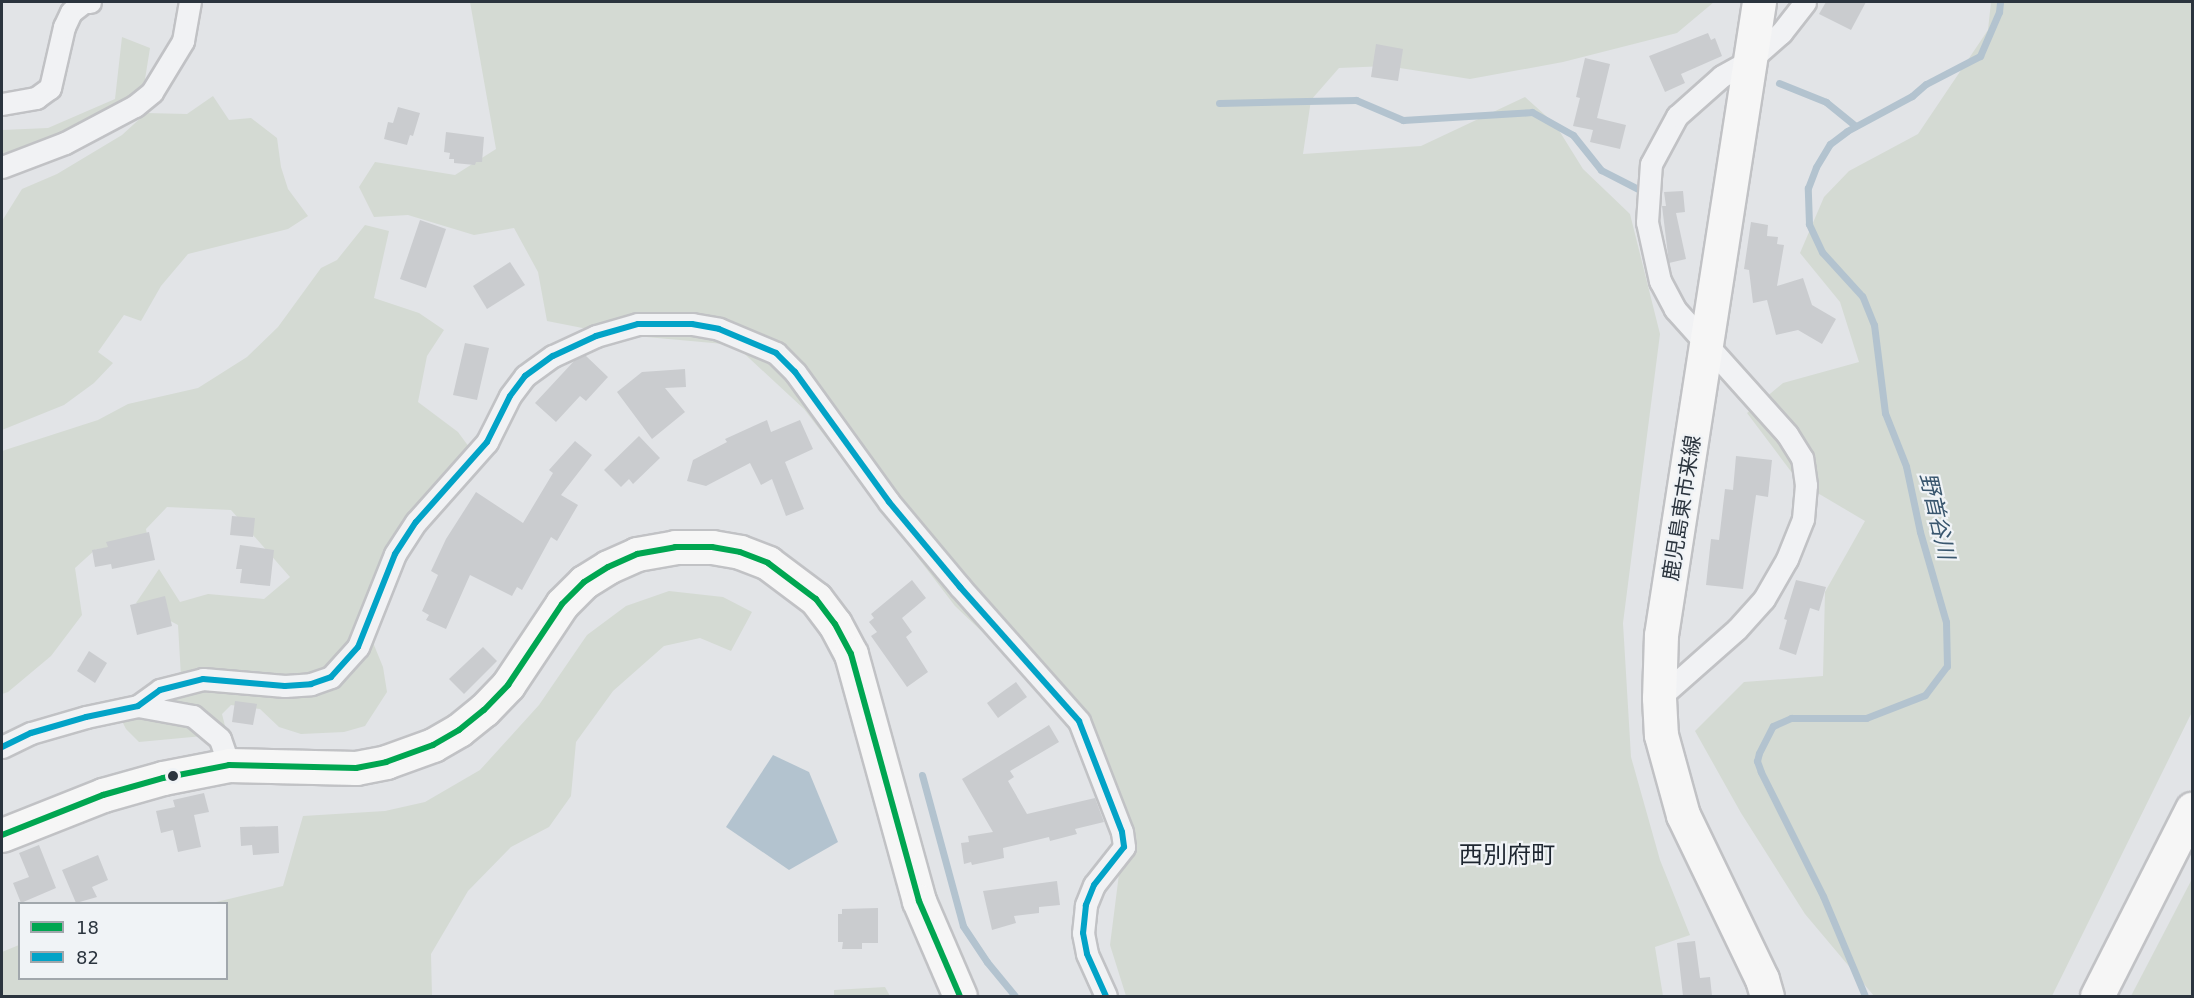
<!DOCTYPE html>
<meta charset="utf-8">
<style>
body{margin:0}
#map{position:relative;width:2194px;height:998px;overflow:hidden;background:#e2e4e7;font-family:"DejaVu Sans","Noto Sans JP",sans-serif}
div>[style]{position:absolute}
.green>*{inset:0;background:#d4dad3}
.water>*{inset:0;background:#b3c3cf}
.stream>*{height:7px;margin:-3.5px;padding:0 3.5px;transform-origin:3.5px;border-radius:3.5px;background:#b3c3cf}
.building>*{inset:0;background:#cacccf}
.roads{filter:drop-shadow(2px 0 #c1c2c5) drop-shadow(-2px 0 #c1c2c5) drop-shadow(0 2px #c1c2c5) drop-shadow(0 -2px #c1c2c5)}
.street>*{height:21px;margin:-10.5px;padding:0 10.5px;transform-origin:10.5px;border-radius:10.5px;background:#f1f2f4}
.primary>*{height:33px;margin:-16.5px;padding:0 16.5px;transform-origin:16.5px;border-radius:16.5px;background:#f6f6f6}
.highway>*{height:33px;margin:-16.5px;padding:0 16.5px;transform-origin:16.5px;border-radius:16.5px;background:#f6f6f6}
.bus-1>*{height:6px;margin:-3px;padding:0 3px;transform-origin:3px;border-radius:3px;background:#00a651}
.bus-2>*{height:6px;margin:-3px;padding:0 3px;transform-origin:3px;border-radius:3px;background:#02a3c7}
.dots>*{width:16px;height:16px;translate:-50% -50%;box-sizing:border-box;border:3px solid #f0f3f6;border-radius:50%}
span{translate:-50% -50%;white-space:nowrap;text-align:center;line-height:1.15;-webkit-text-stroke:4.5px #f0f3f6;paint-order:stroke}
.street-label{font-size:21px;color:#2b343e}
.water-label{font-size:22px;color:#39566e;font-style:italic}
.quarter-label{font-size:24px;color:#1d252f}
.frame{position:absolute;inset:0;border:3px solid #2b343e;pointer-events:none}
.legend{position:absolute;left:18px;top:902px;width:210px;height:78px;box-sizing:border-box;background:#f0f3f6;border:2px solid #a1a7ac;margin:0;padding:8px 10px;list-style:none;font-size:18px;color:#2b343e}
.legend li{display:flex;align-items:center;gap:12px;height:30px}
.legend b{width:30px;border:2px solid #a1a7ac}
</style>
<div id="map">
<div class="green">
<div style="clip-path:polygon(470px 2px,1714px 2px,1677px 33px,1563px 62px,1470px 79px,1387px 66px,1339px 68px,1311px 100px,1303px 154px,1421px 146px,1525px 97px,1555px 124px,1583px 169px,1630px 214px,1660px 334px,1623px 623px,1631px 757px,1660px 860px,1690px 935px,1655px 947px,1663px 996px,1126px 996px,1110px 945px,1119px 874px,1102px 762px,1051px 697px,955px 606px,804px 409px,735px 345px,613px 334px,547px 321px,538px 272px,514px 228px,474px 235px,408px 215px,374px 217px,359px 187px,375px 162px,455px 175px,496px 149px)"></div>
<div style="clip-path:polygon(1991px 2px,2192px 2px,2192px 712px,2052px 996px,1874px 996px,1805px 914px,1741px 813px,1695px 731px,1744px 682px,1823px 676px,1825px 592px,1865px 521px,1799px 482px,1747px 413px,1783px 383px,1859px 362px,1840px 302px,1800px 253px,1824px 197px,1849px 171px,1918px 134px,1988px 30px)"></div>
<div style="clip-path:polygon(122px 37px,150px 48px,142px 98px,2px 170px,2px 130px,48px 128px,115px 99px)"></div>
<div style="clip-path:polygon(213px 96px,229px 120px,251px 118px,277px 138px,281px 167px,288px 189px,308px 216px,288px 229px,188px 254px,161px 286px,141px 321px,124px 315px,98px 352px,113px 363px,94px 383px,64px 405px,2px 430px,2px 221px,22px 189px,57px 174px,122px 135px,146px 113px,187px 114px)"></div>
<div style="clip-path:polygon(365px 225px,389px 231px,374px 298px,419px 313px,444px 330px,427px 356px,418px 402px,458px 432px,469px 447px,451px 489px,409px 554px,375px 593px,365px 623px,383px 667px,387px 692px,365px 726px,344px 732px,301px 734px,279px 727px,260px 709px,231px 705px,222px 714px,228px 738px,203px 736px,139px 742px,126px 729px,120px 717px,181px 677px,178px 625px,136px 603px,159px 569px,180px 602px,208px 594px,264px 599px,290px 577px,231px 510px,167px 507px,146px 529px,151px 560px,136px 547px,96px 549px,75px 568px,82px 615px,51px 656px,8px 692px,2px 694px,2px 451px,98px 420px,128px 404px,198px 388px,247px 357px,278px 327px,321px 268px,337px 260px)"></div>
<div style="clip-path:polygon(669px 591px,723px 597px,752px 612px,731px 651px,700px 638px,664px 646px,613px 691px,576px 742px,571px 796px,549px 827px,511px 847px,468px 891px,431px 954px,432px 996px,2px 996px,2px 952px,19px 945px,20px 978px,226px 978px,226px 904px,212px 903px,283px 886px,303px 816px,385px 811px,425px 802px,480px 770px,539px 705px,587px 635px,626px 606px)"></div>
<div style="clip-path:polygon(2192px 879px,2192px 996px,2131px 996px)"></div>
<div style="clip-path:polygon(885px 987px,890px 996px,834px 996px,834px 990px)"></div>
</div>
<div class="water">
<div style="clip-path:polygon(773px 755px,809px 772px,838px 842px,789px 870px,726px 827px)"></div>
</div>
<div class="stream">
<div style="left:1779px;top:83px;width:51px;rotate:22deg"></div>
<div style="left:1826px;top:102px;width:38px;rotate:39deg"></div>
<div style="left:1219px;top:103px;width:137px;rotate:-1.3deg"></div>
<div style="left:1356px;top:100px;width:51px;rotate:23.1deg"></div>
<div style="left:1403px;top:120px;width:129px;rotate:-3.5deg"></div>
<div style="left:1532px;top:112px;width:47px;rotate:29.3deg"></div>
<div style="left:1573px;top:135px;width:45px;rotate:51.3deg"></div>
<div style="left:1601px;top:170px;width:42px;rotate:27.2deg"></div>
<div style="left:922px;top:775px;width:156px;rotate:74.8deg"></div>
<div style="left:963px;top:926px;width:43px;rotate:56.3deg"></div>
<div style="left:987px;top:962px;width:44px;rotate:50.5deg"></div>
<div style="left:1865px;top:996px;width:108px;rotate:-112.8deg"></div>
<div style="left:1823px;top:896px;width:139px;rotate:-116.6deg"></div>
<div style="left:1761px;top:772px;width:12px;rotate:-110deg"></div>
<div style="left:1757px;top:761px;width:8px;rotate:-76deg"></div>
<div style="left:1759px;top:753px;width:30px;rotate:-63deg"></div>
<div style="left:1773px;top:726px;width:20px;rotate:-24deg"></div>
<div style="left:1791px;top:718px;width:75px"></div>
<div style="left:1866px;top:718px;width:63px;rotate:-21.3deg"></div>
<div style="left:1925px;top:695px;width:36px;rotate:-53deg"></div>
<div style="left:1947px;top:666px;width:44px;rotate:-91.3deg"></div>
<div style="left:1946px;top:622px;width:94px;rotate:-106.1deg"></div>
<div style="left:1920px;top:532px;width:67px;rotate:-102deg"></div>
<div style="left:1906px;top:466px;width:57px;rotate:-111.6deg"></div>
<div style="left:1885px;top:413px;width:89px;rotate:-97.1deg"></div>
<div style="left:1874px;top:325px;width:31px;rotate:-112deg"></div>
<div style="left:1862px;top:296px;width:59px;rotate:-132.3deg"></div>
<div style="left:1822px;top:252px;width:31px;rotate:-115deg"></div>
<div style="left:1809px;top:224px;width:36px;rotate:-92deg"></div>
<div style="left:1808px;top:188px;width:22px;rotate:-69deg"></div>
<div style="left:1816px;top:167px;width:27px;rotate:-59deg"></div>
<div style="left:1830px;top:144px;width:21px;rotate:-37deg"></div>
<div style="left:1847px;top:131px;width:74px;rotate:-28.3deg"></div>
<div style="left:1912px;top:96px;width:18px;rotate:-41deg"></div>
<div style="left:1926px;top:84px;width:61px;rotate:-27.4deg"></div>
<div style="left:1980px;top:56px;width:48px;rotate:-66.6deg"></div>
<div style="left:1999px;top:12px;width:10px;rotate:-84deg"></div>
</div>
<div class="building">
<div style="clip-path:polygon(1826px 2px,1866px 2px,1851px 30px,1819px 14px)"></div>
<div style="clip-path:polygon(1708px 33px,1711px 40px,1715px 38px,1722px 56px,1681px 74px,1685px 83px,1665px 92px,1649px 56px)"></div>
<div style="clip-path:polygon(1376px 44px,1403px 49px,1398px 81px,1371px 77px)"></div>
<div style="clip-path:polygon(1585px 58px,1610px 64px,1597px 118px,1626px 125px,1620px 149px,1590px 142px,1593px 130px,1573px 126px,1580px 98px,1576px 97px)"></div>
<div style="clip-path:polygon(398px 107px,420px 113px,413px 136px,410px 135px,407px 145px,384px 139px,388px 122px,393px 123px)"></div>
<div style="clip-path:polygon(446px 132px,484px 137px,482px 162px,476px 162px,475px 165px,454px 163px,454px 159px,449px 159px,450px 153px,444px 152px)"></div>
<div style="clip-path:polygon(1683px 191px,1685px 212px,1676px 213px,1686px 259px,1669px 263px,1662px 206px,1666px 206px,1664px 192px)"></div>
<div style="clip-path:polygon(420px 220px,446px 229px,426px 288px,400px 279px)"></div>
<div style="clip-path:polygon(1751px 222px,1768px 225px,1767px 236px,1778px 237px,1777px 244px,1784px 245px,1777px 286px,1803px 278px,1812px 305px,1836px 319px,1822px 344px,1798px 330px,1776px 335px,1767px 300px,1753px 303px,1749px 270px,1744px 269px)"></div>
<div style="clip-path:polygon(510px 262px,525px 285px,487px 309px,473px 286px)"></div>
<div style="clip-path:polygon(465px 343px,489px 348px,477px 400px,453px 395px)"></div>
<div style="clip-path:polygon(585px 355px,608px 377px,586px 401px,580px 396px,556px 422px,535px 403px,575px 360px)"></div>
<div style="clip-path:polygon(685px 369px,686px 387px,665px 388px,685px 412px,652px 439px,617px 392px,642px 372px)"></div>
<div style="clip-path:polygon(767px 420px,771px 432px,800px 420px,813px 449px,785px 462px,804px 509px,786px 516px,772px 479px,761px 485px,750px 463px,706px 486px,687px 481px,693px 460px,727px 442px,725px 439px)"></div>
<div style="clip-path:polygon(639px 436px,660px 458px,633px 484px,629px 479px,621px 487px,604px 470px)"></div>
<div style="clip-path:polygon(575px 441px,592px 455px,561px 495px,578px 505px,557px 541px,551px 537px,522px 590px,517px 587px,512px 596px,470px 575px,446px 629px,426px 620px,429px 615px,422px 611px,438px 575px,431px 571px,446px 539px,476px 492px,523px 523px,553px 473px,549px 470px)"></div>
<div style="clip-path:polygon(1736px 456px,1772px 460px,1768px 497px,1756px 495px,1743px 589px,1706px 585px,1711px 539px,1719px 540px,1725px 489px,1733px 490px)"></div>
<div style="clip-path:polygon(232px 516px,255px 518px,253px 537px,230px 535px)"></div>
<div style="clip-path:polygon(149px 532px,155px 560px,112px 569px,111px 564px,95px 567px,92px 550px,108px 547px,106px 542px)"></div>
<div style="clip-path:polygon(240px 545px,274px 550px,270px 586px,240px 583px,242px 569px,236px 569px)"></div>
<div style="clip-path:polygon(912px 580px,926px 598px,902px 618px,912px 632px,906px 637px,928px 672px,907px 687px,871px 636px,877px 632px,869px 622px,874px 618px,871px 614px)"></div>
<div style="clip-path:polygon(1796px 580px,1826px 587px,1819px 611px,1810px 608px,1796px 655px,1779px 649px,1787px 620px,1784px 619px)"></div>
<div style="clip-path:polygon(165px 596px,172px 626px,137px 635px,130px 605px)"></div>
<div style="clip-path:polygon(483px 647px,497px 661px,464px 694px,449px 679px)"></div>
<div style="clip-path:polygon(89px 651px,107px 663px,95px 683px,77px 671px)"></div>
<div style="clip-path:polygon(1016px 682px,1027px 697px,998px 718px,987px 703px)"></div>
<div style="clip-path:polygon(235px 701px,257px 704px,253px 725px,232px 722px)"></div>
<div style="clip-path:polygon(1049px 725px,1059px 742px,1010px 771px,1014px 777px,1008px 781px,1027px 814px,1095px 798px,1104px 822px,1075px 829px,1077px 834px,1050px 841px,1049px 837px,1003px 848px,1004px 858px,972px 865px,971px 862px,964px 864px,961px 843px,969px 842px,968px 836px,993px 832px,962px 779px)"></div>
<div style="clip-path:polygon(204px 793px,209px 812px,194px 815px,201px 847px,178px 852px,173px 830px,161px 833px,156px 811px,175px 807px,173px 800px)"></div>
<div style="clip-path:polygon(278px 826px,279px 853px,253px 855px,252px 845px,241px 846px,240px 827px)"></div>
<div style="clip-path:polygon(39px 845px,56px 888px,21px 903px,13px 883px,29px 877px,19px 853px)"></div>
<div style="clip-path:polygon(98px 855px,108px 880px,92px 887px,97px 897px,76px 903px,62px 870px)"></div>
<div style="clip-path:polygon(1057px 881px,1060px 905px,1039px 907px,1039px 913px,1014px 916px,1016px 923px,992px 930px,983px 891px)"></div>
<div style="clip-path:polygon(878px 908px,878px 943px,862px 943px,862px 949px,842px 949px,843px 942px,838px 942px,838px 914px,842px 914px,842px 909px)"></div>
<div style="clip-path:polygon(1695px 941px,1700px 978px,1710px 977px,1712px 996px,1683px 996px,1677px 943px)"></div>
</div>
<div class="roads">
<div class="street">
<div style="left:2px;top:104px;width:35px;rotate:-10deg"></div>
<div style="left:36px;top:98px;width:17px;rotate:-36deg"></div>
<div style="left:50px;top:88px;width:63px;rotate:-77.1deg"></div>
<div style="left:64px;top:27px;width:17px;rotate:-65deg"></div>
<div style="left:71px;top:12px;width:16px;rotate:-38deg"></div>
<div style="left:84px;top:2px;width:6px"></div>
<div style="left:2px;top:167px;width:67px;rotate:-20.9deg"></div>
<div style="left:65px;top:143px;width:79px;rotate:-27.9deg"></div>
<div style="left:135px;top:106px;width:22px;rotate:-39deg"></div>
<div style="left:152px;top:92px;width:60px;rotate:-58.7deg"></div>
<div style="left:183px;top:41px;width:40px;rotate:-80deg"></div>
<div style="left:1659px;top:698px;width:104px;rotate:-41.5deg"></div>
<div style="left:1737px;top:629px;width:40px;rotate:-48deg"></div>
<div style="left:1764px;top:599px;width:46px;rotate:-60.1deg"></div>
<div style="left:1787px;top:559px;width:43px;rotate:-68.2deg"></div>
<div style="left:1803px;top:519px;width:34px;rotate:-85deg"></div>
<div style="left:1806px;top:485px;width:27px;rotate:-98deg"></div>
<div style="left:1802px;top:458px;width:28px;rotate:-122deg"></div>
<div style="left:1787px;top:434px;width:168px;rotate:-131.9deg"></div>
<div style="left:1675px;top:309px;width:32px;rotate:-118deg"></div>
<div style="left:1660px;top:281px;width:60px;rotate:-102.4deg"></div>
<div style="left:1647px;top:222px;width:58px;rotate:-86.1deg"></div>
<div style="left:1651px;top:164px;width:55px;rotate:-61.6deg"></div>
<div style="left:1677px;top:116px;width:60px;rotate:-41.6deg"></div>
<div style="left:1722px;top:76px;width:31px;rotate:-29deg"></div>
<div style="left:1749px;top:61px;width:43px;rotate:-41.2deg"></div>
<div style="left:1781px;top:33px;width:39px;rotate:-52deg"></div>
<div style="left:138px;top:706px;width:56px;rotate:10.3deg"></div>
<div style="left:193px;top:716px;width:35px;rotate:40deg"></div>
<div style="left:220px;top:739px;width:28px;rotate:71deg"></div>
<div style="left:2px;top:747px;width:32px;rotate:-26deg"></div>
<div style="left:31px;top:733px;width:57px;rotate:-16.2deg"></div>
<div style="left:86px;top:717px;width:53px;rotate:-11.9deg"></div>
<div style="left:138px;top:706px;width:27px;rotate:-36deg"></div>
<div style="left:160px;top:690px;width:44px;rotate:-14.3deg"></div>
<div style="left:203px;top:679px;width:82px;rotate:4.9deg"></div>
<div style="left:285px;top:686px;width:26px;rotate:-4deg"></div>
<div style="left:311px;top:684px;width:21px;rotate:-19deg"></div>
<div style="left:331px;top:677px;width:40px;rotate:-48deg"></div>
<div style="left:358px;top:647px;width:100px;rotate:-68.3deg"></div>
<div style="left:395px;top:554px;width:38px;rotate:-57deg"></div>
<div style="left:416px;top:522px;width:107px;rotate:-48.4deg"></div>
<div style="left:487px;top:442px;width:51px;rotate:-63.4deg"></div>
<div style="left:510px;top:396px;width:25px;rotate:-53deg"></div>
<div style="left:525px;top:376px;width:34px;rotate:-36deg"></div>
<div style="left:553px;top:356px;width:47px;rotate:-24.9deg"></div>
<div style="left:596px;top:336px;width:44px;rotate:-15.9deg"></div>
<div style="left:638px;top:324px;width:54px"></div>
<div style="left:692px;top:324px;width:27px;rotate:10deg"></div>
<div style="left:719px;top:329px;width:62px;rotate:22.8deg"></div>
<div style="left:776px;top:353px;width:27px;rotate:45deg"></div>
<div style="left:795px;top:372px;width:160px;rotate:54.1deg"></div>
<div style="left:889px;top:502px;width:111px;rotate:50.1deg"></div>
<div style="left:960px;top:587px;width:179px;rotate:48.4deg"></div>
<div style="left:1079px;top:721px;width:119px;rotate:68.8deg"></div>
<div style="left:1122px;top:832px;width:15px;rotate:82deg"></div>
<div style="left:1124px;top:847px;width:48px;rotate:128.3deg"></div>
<div style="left:1094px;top:885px;width:22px;rotate:112deg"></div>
<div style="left:1086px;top:905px;width:28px;rotate:96deg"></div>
<div style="left:1083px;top:933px;width:21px;rotate:79deg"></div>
<div style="left:1087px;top:954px;width:46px;rotate:65.7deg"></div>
</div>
<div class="primary">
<div style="left:1759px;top:2px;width:641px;rotate:98.8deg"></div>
<div style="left:1661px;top:635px;width:63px;rotate:91.8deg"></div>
<div style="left:1659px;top:698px;width:37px;rotate:87deg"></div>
<div style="left:1661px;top:735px;width:83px;rotate:74.6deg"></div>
<div style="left:1683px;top:815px;width:182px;rotate:64.3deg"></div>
<div style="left:1762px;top:979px;width:18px;rotate:74deg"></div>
<div style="left:2px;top:835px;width:109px;rotate:-21.6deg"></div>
<div style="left:103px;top:795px;width:62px;rotate:-15.8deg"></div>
<div style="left:163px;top:778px;width:67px;rotate:-11.1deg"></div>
<div style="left:229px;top:765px;width:127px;rotate:1.4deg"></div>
<div style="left:356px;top:768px;width:31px;rotate:-11deg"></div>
<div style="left:386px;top:762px;width:50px;rotate:-19.9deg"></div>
<div style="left:433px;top:745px;width:30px;rotate:-30deg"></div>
<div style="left:459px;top:730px;width:32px;rotate:-39deg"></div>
<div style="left:484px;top:710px;width:35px;rotate:-46deg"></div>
<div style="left:508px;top:685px;width:97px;rotate:-56.3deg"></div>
<div style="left:562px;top:604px;width:31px;rotate:-45deg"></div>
<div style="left:584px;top:582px;width:28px;rotate:-32deg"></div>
<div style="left:608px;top:567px;width:32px;rotate:-24deg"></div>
<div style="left:637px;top:554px;width:39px;rotate:-10deg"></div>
<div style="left:675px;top:547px;width:37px"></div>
<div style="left:712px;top:547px;width:28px;rotate:10deg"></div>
<div style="left:740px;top:552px;width:30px;rotate:21deg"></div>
<div style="left:768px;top:563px;width:60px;rotate:36.9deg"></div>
<div style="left:816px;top:599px;width:31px;rotate:53deg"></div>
<div style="left:835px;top:624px;width:34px;rotate:62deg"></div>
<div style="left:851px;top:654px;width:256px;rotate:74.6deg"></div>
<div style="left:919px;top:901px;width:103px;rotate:66.7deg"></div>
</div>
<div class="highway">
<div style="left:2097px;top:996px;width:210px;rotate:-63.1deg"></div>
</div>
</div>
<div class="bus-1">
<div style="left:2px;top:835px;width:109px;rotate:-21.6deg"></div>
<div style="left:103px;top:795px;width:62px;rotate:-15.8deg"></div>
<div style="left:163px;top:778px;width:67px;rotate:-11.1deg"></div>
<div style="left:229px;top:765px;width:127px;rotate:1.4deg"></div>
<div style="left:356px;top:768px;width:31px;rotate:-11deg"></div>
<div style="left:386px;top:762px;width:50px;rotate:-19.9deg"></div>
<div style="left:433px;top:745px;width:30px;rotate:-30deg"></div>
<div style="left:459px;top:730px;width:32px;rotate:-39deg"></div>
<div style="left:484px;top:710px;width:35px;rotate:-46deg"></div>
<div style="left:508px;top:685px;width:97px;rotate:-56.3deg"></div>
<div style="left:562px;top:604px;width:31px;rotate:-45deg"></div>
<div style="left:584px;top:582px;width:28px;rotate:-32deg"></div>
<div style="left:608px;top:567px;width:32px;rotate:-24deg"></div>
<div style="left:637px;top:554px;width:39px;rotate:-10deg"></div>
<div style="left:675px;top:547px;width:37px"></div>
<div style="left:712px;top:547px;width:28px;rotate:10deg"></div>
<div style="left:740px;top:552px;width:30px;rotate:21deg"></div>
<div style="left:768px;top:563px;width:60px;rotate:36.9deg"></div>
<div style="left:816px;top:599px;width:31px;rotate:53deg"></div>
<div style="left:835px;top:624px;width:34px;rotate:62deg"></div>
<div style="left:851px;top:654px;width:256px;rotate:74.6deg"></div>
<div style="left:919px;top:901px;width:103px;rotate:66.7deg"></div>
</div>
<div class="bus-2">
<div style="left:2px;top:747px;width:32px;rotate:-26deg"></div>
<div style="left:31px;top:733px;width:57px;rotate:-16.2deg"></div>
<div style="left:86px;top:717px;width:53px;rotate:-11.9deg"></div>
<div style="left:138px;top:706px;width:27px;rotate:-36deg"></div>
<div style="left:160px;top:690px;width:44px;rotate:-14.3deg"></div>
<div style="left:203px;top:679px;width:82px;rotate:4.9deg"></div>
<div style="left:285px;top:686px;width:26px;rotate:-4deg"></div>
<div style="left:311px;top:684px;width:21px;rotate:-19deg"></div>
<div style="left:331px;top:677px;width:40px;rotate:-48deg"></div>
<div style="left:358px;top:647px;width:100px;rotate:-68.3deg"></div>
<div style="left:395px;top:554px;width:38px;rotate:-57deg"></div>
<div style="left:416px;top:522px;width:107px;rotate:-48.4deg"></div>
<div style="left:487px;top:442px;width:51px;rotate:-63.4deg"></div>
<div style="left:510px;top:396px;width:25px;rotate:-53deg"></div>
<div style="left:525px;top:376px;width:34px;rotate:-36deg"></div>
<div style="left:553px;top:356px;width:47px;rotate:-24.9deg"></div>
<div style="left:596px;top:336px;width:44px;rotate:-15.9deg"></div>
<div style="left:638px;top:324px;width:54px"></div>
<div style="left:692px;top:324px;width:27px;rotate:10deg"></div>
<div style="left:719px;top:329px;width:62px;rotate:22.8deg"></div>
<div style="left:776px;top:353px;width:27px;rotate:45deg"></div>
<div style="left:795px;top:372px;width:160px;rotate:54.1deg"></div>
<div style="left:889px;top:502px;width:111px;rotate:50.1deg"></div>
<div style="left:960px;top:587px;width:179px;rotate:48.4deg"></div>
<div style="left:1079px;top:721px;width:119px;rotate:68.8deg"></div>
<div style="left:1122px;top:832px;width:15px;rotate:82deg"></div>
<div style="left:1124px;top:847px;width:48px;rotate:128.3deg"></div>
<div style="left:1094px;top:885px;width:22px;rotate:112deg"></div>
<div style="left:1086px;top:905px;width:28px;rotate:96deg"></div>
<div style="left:1083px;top:933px;width:21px;rotate:79deg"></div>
<div style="left:1087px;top:954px;width:46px;rotate:65.7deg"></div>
</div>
<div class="dots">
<div style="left:173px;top:776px;background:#2b343e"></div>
</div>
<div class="street-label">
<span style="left:1682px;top:508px;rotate:-81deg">鹿児島東市来線</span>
</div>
<div class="water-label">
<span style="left:1937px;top:516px;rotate:77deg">野首谷川</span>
</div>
<div class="quarter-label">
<span style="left:1507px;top:856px">西別府町</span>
</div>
<div class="frame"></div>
<ul class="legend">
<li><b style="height:8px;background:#00a651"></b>18</li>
<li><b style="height:8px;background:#02a3c7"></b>82</li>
</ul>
</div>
